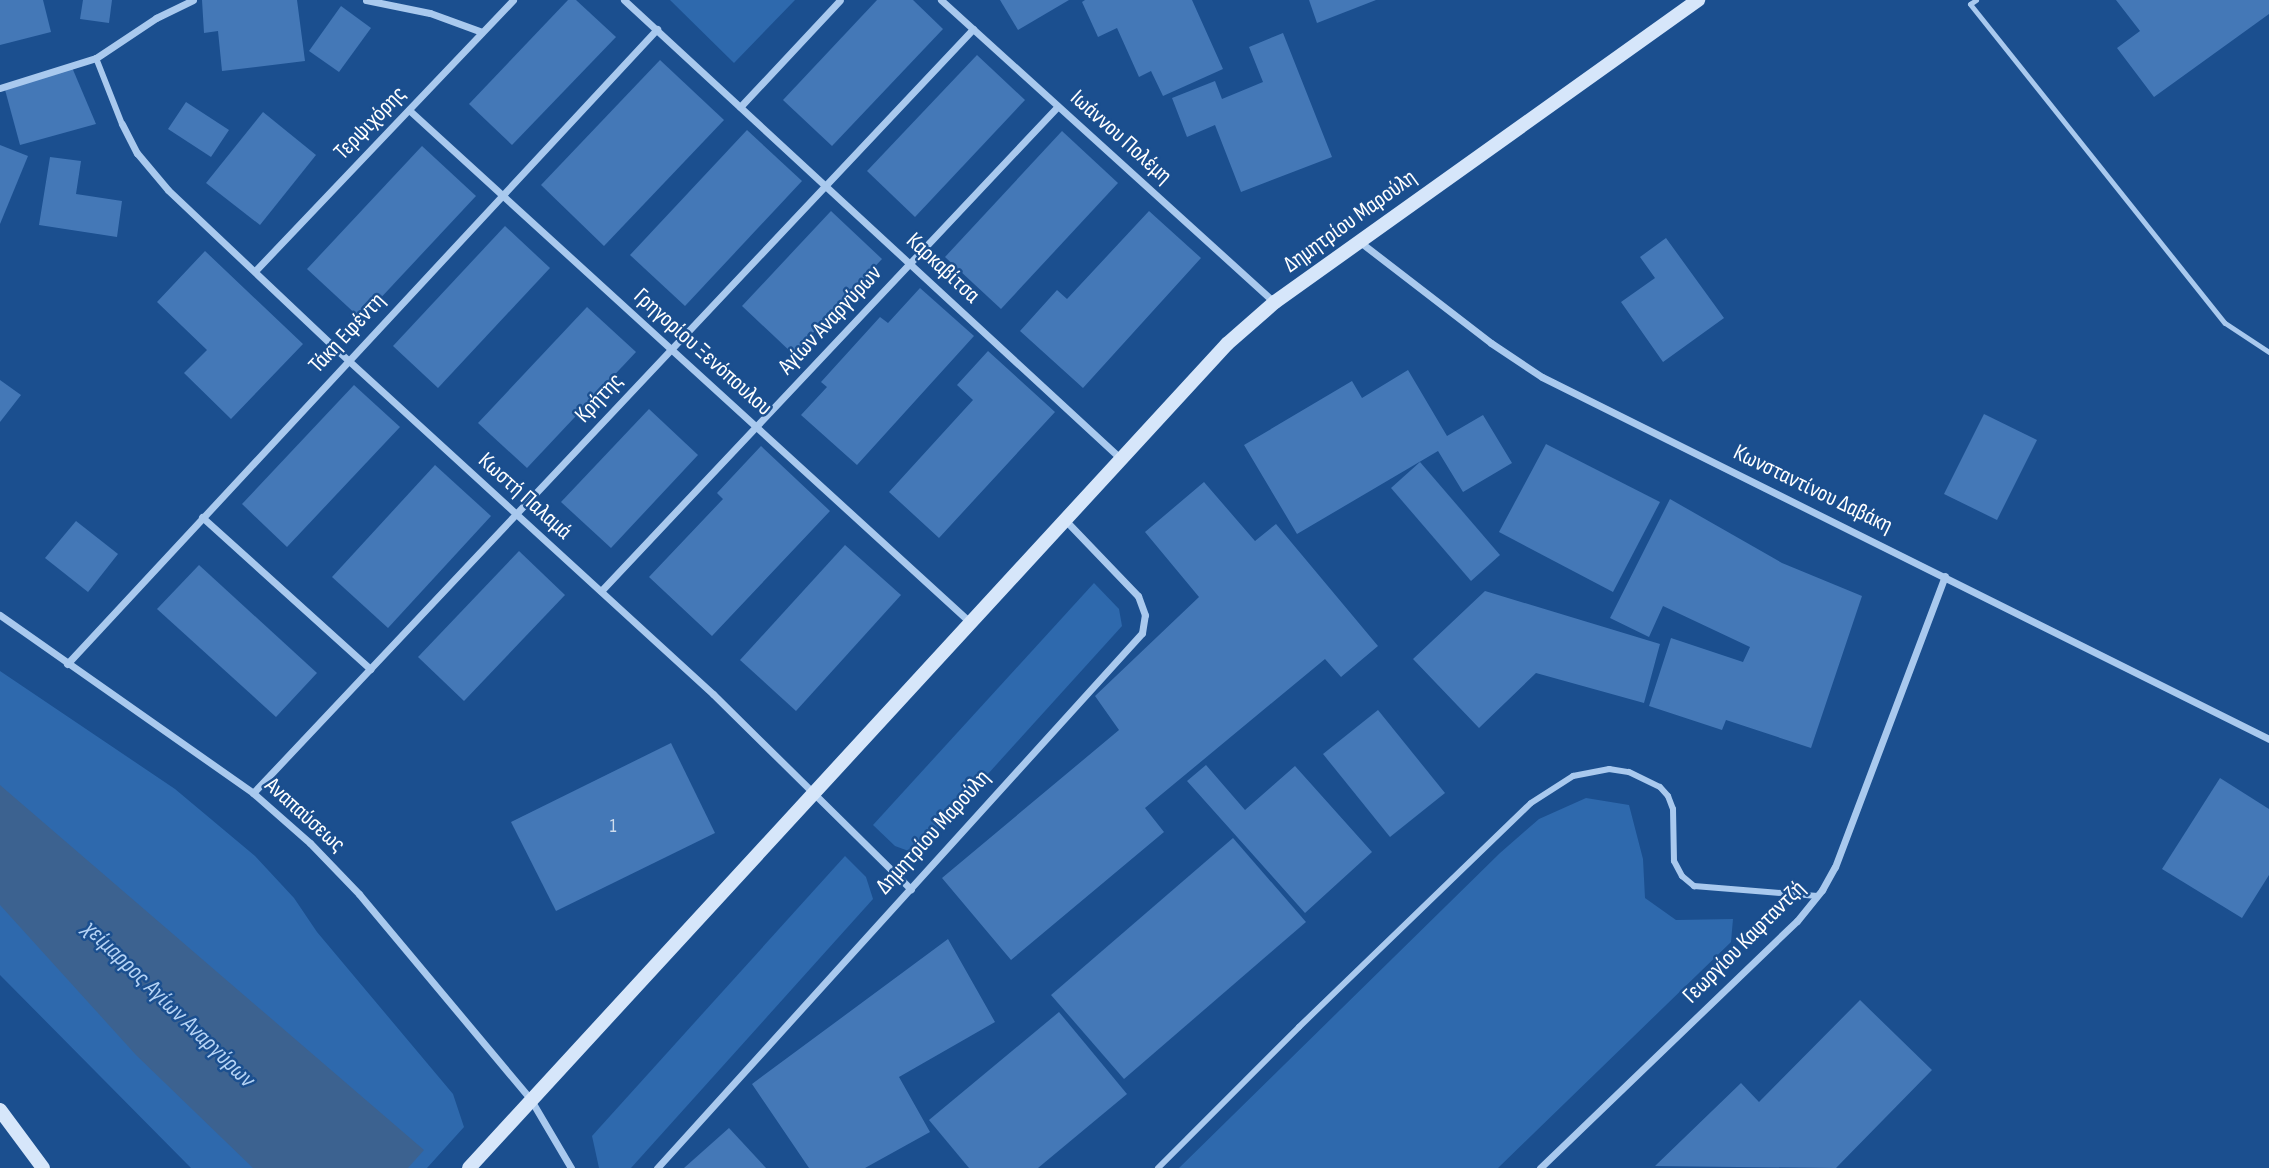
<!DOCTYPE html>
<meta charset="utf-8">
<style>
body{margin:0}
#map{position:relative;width:2269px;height:1168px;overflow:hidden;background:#1b4f8f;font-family:"Sofia Sans Condensed",sans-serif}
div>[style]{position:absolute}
.green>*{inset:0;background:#2e69ad}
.water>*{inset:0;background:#3c6290}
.building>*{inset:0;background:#4478b7}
.service>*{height:5px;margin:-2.5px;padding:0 2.5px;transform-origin:2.5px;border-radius:2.5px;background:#a9c9ee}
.pedestrian>*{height:6px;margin:-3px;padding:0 3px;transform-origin:3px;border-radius:3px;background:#a9c9ee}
.minor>*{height:7px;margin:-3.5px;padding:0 3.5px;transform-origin:3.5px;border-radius:3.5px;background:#a9c9ee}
.secondary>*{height:14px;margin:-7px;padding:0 7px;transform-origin:7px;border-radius:7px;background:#d6e6fa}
span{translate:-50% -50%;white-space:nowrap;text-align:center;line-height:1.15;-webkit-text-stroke:5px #1b4f8f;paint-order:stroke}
.number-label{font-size:19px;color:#d0dded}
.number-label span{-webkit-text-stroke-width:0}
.street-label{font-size:23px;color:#fff}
.water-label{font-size:24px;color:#b5d3f5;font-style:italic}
</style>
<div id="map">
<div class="green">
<div style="clip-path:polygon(670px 0,795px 0,734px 63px)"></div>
<div style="clip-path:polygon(1094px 583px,1119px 609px,1122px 626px,919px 850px,914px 853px,895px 846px,873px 825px)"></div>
<div style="clip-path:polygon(0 671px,175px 789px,255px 856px,294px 898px,317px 932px,453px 1094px,464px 1127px,427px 1168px,191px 1168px,0 975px)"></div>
<div style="clip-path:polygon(1586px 798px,1629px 805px,1643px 859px,1645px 898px,1676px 920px,1733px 919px,1731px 942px,1498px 1168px,1179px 1168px,1500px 853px,1539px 819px)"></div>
<div style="clip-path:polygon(845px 856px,866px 877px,873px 899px,631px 1168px,599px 1168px,592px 1136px)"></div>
</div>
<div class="water">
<div style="clip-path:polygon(0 785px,424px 1150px,408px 1168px,253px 1168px,136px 1055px,0 905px)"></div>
</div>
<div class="building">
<div style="clip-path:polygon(0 0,43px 0,51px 32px,0 45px)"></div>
<div style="clip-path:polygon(83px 0,112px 0,109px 23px,80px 19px)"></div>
<div style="clip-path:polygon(202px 0,297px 0,305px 61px,222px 71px,218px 31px,204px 33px)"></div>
<div style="clip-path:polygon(568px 0,576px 0,616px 37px,512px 145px,469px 104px)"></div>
<div style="clip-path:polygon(877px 0,913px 0,943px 29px,832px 146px,783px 100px)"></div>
<div style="clip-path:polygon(1000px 0,1069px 0,1018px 30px)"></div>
<div style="clip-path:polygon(1085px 0,1192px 0,1223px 69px,1163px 96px,1151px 71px,1139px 77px,1117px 28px,1098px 37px,1082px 2px)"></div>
<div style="clip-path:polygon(1309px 0,1376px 0,1317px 23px)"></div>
<div style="clip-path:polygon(2116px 0,2269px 0,2269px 14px,2154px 97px,2117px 48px,2140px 31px)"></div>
<div style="clip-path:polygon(341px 6px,371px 28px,339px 72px,309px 51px)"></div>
<div style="clip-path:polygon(1283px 33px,1332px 157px,1241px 192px,1215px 125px,1187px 137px,1172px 98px,1215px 81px,1222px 99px,1263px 82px,1249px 47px)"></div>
<div style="clip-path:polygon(977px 55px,1025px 100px,915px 217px,867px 171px)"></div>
<div style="clip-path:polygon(660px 60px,724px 120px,604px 246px,541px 185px)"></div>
<div style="clip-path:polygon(71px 65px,96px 124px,20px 145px,4px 86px)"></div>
<div style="clip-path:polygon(186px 102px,229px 130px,211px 157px,168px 129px)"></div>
<div style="clip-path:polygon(263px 112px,316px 155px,260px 225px,206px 183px)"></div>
<div style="clip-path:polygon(747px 130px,802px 181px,685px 306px,630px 255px)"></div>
<div style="clip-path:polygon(1062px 131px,1118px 183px,1001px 309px,945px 257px)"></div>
<div style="clip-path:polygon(0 145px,28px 156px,0 224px)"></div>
<div style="clip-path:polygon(422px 146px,476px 196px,361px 319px,307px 269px)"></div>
<div style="clip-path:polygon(50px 157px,81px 161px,76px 194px,122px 201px,117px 237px,39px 225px)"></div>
<div style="clip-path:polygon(831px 211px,882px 259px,793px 354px,742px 306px)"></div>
<div style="clip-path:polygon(1149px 211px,1201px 258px,1083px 388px,1020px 331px,1057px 290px,1067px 299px)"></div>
<div style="clip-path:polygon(505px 226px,550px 268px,438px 388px,393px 346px)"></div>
<div style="clip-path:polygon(1666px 238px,1724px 318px,1663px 362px,1621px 302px,1655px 278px,1640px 257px)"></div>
<div style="clip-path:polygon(205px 251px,303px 344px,231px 419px,184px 373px,207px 350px,157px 302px)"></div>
<div style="clip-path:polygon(920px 288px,974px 336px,857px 465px,801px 415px,827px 387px,821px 382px,880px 317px,888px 323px)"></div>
<div style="clip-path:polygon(587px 307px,636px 352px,527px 468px,478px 423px)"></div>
<div style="clip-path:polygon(988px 351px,1055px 412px,939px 538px,889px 492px,973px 400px,957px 385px)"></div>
<div style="clip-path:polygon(1408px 370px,1447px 436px,1483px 415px,1512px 463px,1463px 492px,1438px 451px,1297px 534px,1244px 445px,1352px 381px,1362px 398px)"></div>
<div style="clip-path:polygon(0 380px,21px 395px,0 422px)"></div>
<div style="clip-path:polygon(354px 385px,400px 427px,287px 547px,242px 504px)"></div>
<div style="clip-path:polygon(649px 409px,698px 455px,611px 548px,561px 502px)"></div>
<div style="clip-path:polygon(1984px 414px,2037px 440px,1997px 520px,1944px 494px)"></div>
<div style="clip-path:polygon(1546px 444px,1660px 502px,1613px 592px,1499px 532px)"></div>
<div style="clip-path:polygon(761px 446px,830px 511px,712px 636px,649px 577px,723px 499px,717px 493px)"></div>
<div style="clip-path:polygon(1420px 462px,1500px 555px,1471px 581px,1391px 488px)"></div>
<div style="clip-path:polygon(435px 465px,491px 516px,388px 628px,332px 577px)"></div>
<div style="clip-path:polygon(1204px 482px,1255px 541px,1276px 524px,1378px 646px,1341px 677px,1325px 659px,1145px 808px,1164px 832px,1011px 960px,942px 878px,1119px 730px,1095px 696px,1199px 597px,1145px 532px)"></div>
<div style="clip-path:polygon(1670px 499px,1782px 563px,1862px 596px,1811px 748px,1726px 720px,1722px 730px,1649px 706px,1671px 638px,1743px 662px,1750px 647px,1663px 606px,1649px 637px,1610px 618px)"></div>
<div style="clip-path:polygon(76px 521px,118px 554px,88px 592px,45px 558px)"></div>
<div style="clip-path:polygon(845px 545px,901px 595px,796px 711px,740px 660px)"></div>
<div style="clip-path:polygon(519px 551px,565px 595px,464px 701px,418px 657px)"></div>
<div style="clip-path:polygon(199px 565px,317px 673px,276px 717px,157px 609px)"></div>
<div style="clip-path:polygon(1485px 591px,1660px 644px,1644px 703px,1536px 673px,1479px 728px,1413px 659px)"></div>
<div style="clip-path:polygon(1378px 710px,1445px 793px,1390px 837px,1323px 754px)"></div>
<div style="clip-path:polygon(671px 743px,715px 833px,556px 911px,511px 822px)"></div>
<div style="clip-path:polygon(1206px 765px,1245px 810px,1295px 766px,1372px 852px,1305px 913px,1187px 781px)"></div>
<div style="clip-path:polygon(2220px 778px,2269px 809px,2269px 875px,2242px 918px,2162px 869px)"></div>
<div style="clip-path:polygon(1233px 838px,1306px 922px,1124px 1079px,1051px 995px)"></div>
<div style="clip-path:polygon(948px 939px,995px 1022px,899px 1077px,930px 1132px,865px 1168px,809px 1168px,752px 1084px)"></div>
<div style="clip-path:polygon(1860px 1000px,1932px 1070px,1836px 1168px,1655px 1166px,1741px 1083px,1759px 1102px)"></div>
<div style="clip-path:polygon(1059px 1012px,1127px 1094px,1038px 1168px,969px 1168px,929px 1120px)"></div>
<div style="clip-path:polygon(729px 1128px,766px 1168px,684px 1168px)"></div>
</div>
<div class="service">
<div style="left:1976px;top:0;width:7px;rotate:146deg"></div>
<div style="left:1970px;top:4px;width:408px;rotate:51.4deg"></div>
<div style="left:2225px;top:323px;width:53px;rotate:33.4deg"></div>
</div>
<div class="pedestrian">
<div style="left:96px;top:58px;width:71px;rotate:68.5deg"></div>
<div style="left:1158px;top:1168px;width:199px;rotate:-45deg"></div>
<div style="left:1299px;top:1027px;width:322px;rotate:-44deg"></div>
<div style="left:1531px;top:803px;width:50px;rotate:-32.7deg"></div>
<div style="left:1573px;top:776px;width:37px;rotate:-11deg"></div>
<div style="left:1609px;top:769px;width:20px;rotate:9deg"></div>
<div style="left:1629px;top:772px;width:34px;rotate:26deg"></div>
<div style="left:1660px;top:787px;width:12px;rotate:48deg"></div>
<div style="left:1668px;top:796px;width:14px;rotate:69deg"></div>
<div style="left:1673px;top:809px;width:52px;rotate:88.9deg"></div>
<div style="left:1674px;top:861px;width:17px;rotate:62deg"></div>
<div style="left:1682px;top:876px;width:16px;rotate:40deg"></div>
<div style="left:1694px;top:886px;width:124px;rotate:4.6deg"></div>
</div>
<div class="minor">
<div style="left:366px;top:0;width:65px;rotate:11.5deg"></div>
<div style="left:430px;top:13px;width:55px;rotate:20.1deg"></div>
<div style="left:624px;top:0;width:675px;rotate:42.72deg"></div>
<div style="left:941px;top:0;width:450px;rotate:42.2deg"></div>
<div style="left:0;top:88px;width:101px;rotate:-17.4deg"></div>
<div style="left:96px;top:58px;width:72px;rotate:-33.7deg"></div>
<div style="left:156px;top:18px;width:41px;rotate:-25.9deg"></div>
<div style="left:740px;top:107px;width:146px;rotate:-46.9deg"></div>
<div style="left:409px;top:110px;width:761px;rotate:42.39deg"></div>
<div style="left:122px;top:124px;width:33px;rotate:63deg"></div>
<div style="left:137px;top:153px;width:48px;rotate:50deg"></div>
<div style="left:168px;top:190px;width:233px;rotate:43.4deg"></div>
<div style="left:337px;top:350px;width:510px;rotate:42.46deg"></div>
<div style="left:713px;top:694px;width:278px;rotate:44.6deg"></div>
<div style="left:1360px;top:242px;width:165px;rotate:37.6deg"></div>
<div style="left:1491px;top:343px;width:61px;rotate:33.7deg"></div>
<div style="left:1542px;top:377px;width:812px;rotate:26.47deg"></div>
<div style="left:255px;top:271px;width:374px;rotate:-46.4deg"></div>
<div style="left:202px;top:517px;width:227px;rotate:42.1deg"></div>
<div style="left:601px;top:591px;width:666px;rotate:-46.7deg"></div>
<div style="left:0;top:615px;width:309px;rotate:35.1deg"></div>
<div style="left:253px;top:793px;width:76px;rotate:41.3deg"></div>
<div style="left:310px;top:843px;width:71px;rotate:46.1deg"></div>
<div style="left:359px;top:894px;width:268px;rotate:50.1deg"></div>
<div style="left:531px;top:1100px;width:79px;rotate:59.5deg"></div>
<div style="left:67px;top:664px;width:867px;rotate:-47.1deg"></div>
<div style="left:253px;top:793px;width:1050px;rotate:-46.7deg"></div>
<div style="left:657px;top:1168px;width:722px;rotate:-47.81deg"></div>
<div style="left:1142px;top:633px;width:18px;rotate:-81deg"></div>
<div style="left:1145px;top:615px;width:20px;rotate:-110deg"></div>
<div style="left:1138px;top:596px;width:105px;rotate:-133.8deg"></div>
<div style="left:1540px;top:1168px;width:356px;rotate:-43.9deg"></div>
<div style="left:1797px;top:921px;width:40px;rotate:-51deg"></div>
<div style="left:1822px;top:890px;width:26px;rotate:-61deg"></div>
<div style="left:1835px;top:867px;width:311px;rotate:-69.3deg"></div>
</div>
<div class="secondary">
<div style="left:0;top:1110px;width:72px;rotate:53.4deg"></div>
<div style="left:469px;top:1168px;width:1120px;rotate:-47.39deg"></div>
<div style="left:1227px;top:344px;width:64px;rotate:-41.2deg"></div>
<div style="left:1275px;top:302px;width:520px;rotate:-35.52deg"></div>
</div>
<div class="number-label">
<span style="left:613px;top:827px">1</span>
</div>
<div class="street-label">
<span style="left:370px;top:123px;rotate:-46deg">Τερψιχόρης</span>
<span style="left:1121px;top:137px;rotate:42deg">Ιωάννου Πολέμη</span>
<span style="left:1350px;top:221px;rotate:-36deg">Δημητρίου Μαρούλη</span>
<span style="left:943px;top:268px;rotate:43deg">Καρκαβίτσα</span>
<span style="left:830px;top:320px;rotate:-47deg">Αγίων Αναργύρων</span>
<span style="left:347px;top:333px;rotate:-47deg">Τάκη Εφέντη</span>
<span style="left:703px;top:352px;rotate:42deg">Γρηγορίου Ξενόπουλου</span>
<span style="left:599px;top:398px;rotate:-47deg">Κρήτης</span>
<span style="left:1813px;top:489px;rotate:26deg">Κωνσταντίνου Δαβάκη</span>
<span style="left:525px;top:496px;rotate:42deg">Κωστή Παλαμά</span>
<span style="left:305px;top:815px;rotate:42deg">Αναπαύσεως</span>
<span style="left:933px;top:832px;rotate:-48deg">Δημητρίου Μαρούλη</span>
<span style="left:1744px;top:942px;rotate:-45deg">Γεωργίου Καφταντζή</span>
</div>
<div class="water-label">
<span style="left:169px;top:1004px;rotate:44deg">χείμαρρος Αγίων Αναργύρων</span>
</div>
</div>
